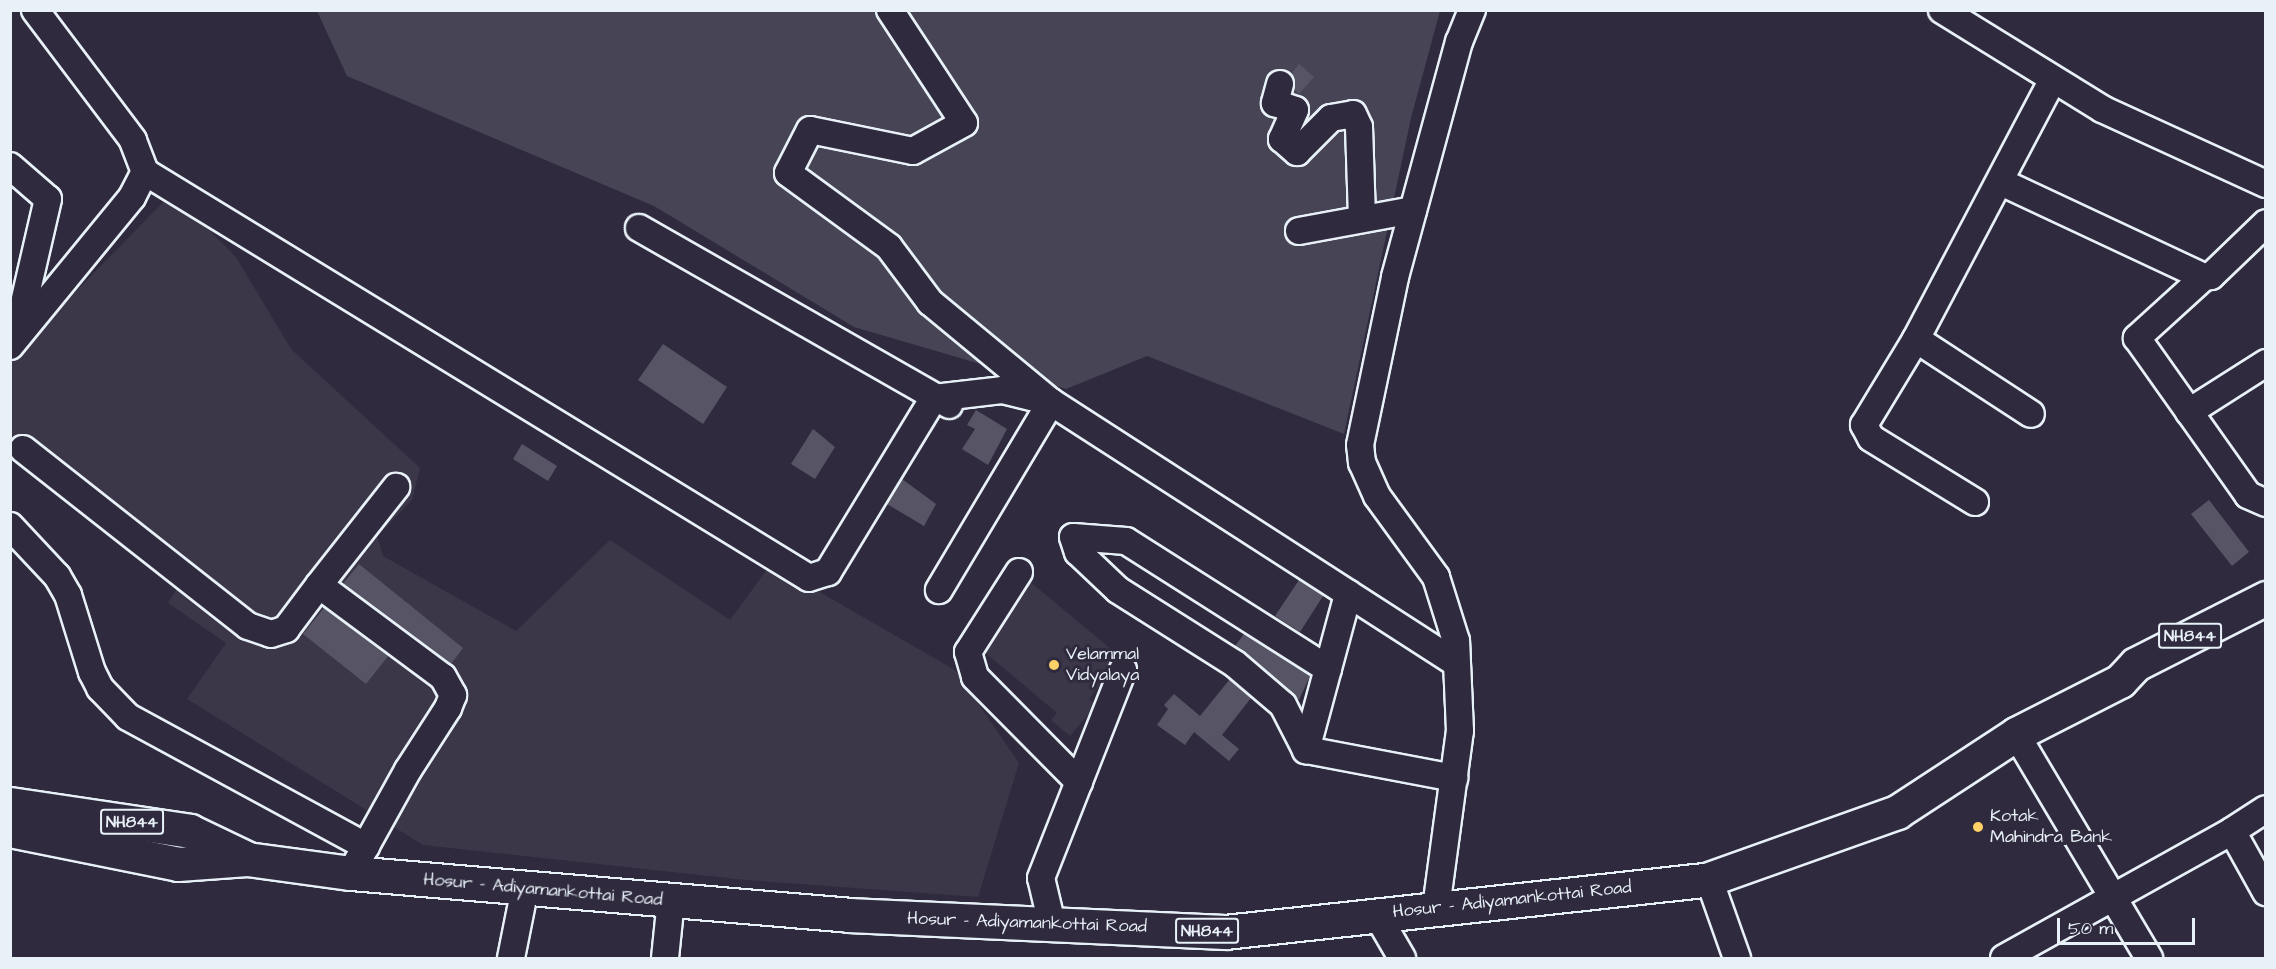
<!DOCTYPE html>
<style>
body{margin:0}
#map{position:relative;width:2276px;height:969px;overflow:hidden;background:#2f2a3d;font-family:"Architects Daughter",sans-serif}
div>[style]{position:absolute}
.built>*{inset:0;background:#3b3749}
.green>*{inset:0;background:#464455}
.building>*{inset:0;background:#575565}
.roads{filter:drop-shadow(2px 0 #e8f1f8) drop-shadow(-2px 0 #e8f1f8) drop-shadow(0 2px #e8f1f8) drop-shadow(0 -2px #e8f1f8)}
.minor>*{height:26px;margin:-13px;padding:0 13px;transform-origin:13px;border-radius:13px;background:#2f2a3d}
.highway>*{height:33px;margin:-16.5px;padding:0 16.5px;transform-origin:16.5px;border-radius:16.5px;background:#2f2a3d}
.dots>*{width:16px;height:16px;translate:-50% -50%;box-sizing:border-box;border:3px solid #2f2a3d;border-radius:50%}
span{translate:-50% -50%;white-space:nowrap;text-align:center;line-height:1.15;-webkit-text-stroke:6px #2f2a3d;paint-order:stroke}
.shield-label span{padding:2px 4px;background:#2f2a3d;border:2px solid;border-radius:4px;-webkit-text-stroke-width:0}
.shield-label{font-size:16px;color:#e8f1f8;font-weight:700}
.poi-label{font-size:18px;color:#e8f1f8}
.left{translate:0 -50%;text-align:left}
.street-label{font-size:18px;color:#e8f1f8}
.frame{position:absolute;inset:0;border:12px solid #e8f1f8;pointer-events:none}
.scale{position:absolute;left:2057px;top:918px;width:138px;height:27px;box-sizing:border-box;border:3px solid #e8f1f8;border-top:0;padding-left:8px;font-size:18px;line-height:21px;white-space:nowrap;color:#e8f1f8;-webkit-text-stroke:4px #2f2a3d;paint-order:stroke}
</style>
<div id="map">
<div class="built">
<div style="clip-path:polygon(172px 193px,236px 257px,291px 349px,420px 468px,412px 500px,377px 536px,383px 556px,516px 631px,610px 540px,730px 620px,771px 564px,955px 670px,1019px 763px,978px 897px,746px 880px,423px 845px,187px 699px,226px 643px,168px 603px,180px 584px,11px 451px,10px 359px)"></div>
<div style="clip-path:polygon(1029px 581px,1117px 654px,1101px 675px,1102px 682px,1089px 699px,1096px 705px,1070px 736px,1051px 720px,1057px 713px,982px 650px,999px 630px,993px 625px)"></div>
</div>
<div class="green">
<div style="clip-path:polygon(317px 11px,1440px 11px,1411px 118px,1344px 434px,1147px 356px,1066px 389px,854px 327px,654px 206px,347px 76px)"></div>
</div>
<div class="building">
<div style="clip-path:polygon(1299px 64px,1314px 77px,1299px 94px,1294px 89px,1291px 74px)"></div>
<div style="clip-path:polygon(663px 344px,727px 387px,703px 424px,638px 380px)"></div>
<div style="clip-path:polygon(976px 410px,1007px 429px,988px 465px,962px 449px,975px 429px,967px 425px)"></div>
<div style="clip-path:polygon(813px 429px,835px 447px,815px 479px,791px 464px)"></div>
<div style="clip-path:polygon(522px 444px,557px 466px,548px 481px,513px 459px)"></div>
<div style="clip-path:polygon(902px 479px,936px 504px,924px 526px,887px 504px)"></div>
<div style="clip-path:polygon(2209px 500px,2249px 552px,2232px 566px,2191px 514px)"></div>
<div style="clip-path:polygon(359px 564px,463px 648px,451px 664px,343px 584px)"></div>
<div style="clip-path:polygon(1299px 580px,1323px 596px,1300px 632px,1275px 616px)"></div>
<div style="clip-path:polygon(324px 608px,389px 655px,366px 684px,303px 634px)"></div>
<div style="clip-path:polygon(1244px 634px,1310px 676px,1299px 700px,1235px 646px)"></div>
<div style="clip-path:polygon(1230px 679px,1251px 698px,1222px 735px,1239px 749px,1229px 761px,1194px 732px,1185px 745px,1157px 725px,1168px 709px,1164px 705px,1174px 694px,1200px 716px)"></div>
</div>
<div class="roads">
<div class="minor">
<div style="left:890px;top:10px;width:135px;rotate:56.8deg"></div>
<div style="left:964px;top:123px;width:58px;rotate:151.2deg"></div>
<div style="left:913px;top:151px;width:105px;rotate:-168.5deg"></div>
<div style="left:810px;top:130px;width:48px;rotate:117.1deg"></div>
<div style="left:788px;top:173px;width:125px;rotate:36.2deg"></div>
<div style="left:889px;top:247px;width:69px;rotate:53.3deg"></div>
<div style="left:930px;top:302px;width:157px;rotate:39.6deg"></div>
<div style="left:1051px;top:402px;width:219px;rotate:120.8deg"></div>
<div style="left:1942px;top:10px;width:188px;rotate:31.7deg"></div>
<div style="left:2102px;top:109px;width:180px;rotate:24.6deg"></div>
<div style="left:1280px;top:84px;width:20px;rotate:105deg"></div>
<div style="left:1275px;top:103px;width:21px;rotate:19deg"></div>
<div style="left:1295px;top:110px;width:32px;rotate:114deg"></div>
<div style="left:1282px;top:139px;width:20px;rotate:41deg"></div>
<div style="left:1297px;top:152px;width:48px;rotate:-45deg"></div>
<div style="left:1331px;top:118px;width:22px;rotate:-10deg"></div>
<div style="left:1353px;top:114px;width:14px;rotate:65deg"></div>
<div style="left:1359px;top:127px;width:92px;rotate:88.1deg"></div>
<div style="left:10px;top:166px;width:50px;rotate:41deg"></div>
<div style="left:48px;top:199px;width:138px;rotate:103deg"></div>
<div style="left:145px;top:172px;width:778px;rotate:31.44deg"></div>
<div style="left:809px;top:578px;width:20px;rotate:-18deg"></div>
<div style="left:828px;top:572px;width:204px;rotate:-58.7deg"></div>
<div style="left:934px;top:398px;width:68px;rotate:-6.7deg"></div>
<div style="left:1002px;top:390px;width:50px;rotate:13.8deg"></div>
<div style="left:1051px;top:402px;width:483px;rotate:32.8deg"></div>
<div style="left:2001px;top:182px;width:224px;rotate:25.1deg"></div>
<div style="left:2204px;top:277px;width:7px;rotate:-8deg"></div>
<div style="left:2211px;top:276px;width:76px;rotate:-43.9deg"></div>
<div style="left:639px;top:228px;width:357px;rotate:29.7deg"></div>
<div style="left:1299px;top:231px;width:116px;rotate:-10.4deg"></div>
<div style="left:2204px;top:277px;width:91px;rotate:137.7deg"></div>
<div style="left:2137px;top:338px;width:192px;rotate:54.7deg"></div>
<div style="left:2248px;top:495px;width:20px;rotate:24deg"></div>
<div style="left:1916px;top:339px;width:137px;rotate:33.1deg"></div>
<div style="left:10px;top:346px;width:193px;rotate:-50.7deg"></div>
<div style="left:132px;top:197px;width:28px;rotate:-63deg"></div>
<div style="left:145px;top:172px;width:34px;rotate:-111deg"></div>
<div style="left:133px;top:140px;width:163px;rotate:-127deg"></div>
<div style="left:2189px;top:412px;width:91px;rotate:-32.5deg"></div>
<div style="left:23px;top:449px;width:286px;rotate:38.2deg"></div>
<div style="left:248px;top:626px;width:24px;rotate:19deg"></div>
<div style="left:271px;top:634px;width:16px;rotate:-18deg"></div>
<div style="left:286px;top:629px;width:55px;rotate:-53.1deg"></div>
<div style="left:319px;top:585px;width:154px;rotate:36.6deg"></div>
<div style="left:443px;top:677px;width:21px;rotate:61deg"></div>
<div style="left:453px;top:695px;width:14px;rotate:111deg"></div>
<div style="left:448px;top:708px;width:74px;rotate:122.8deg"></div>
<div style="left:408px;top:770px;width:118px;rotate:119deg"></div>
<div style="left:1975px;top:502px;width:122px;rotate:-148.4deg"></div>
<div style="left:1871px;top:438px;width:15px;rotate:-118deg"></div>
<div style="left:1864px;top:425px;width:100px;rotate:-58.8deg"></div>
<div style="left:1916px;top:339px;width:292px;rotate:-62.2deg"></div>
<div style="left:10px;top:526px;width:69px;rotate:46.8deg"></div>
<div style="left:57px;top:576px;width:22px;rotate:60deg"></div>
<div style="left:68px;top:595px;width:81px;rotate:72.7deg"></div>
<div style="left:92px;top:672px;width:18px;rotate:63deg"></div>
<div style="left:100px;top:688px;width:40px;rotate:46deg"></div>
<div style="left:128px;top:717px;width:271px;rotate:28.5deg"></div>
<div style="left:1019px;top:572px;width:95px;rotate:122.5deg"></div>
<div style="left:968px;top:652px;width:26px;rotate:74deg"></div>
<div style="left:975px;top:677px;width:148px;rotate:45.3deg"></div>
<div style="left:319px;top:585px;width:125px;rotate:-51.8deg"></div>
<div style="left:1328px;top:669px;width:239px;rotate:-147.6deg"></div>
<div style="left:1126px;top:541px;width:53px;rotate:-175.7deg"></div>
<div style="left:1073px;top:537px;width:16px;rotate:72deg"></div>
<div style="left:1078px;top:552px;width:55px;rotate:43.5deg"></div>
<div style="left:1118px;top:590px;width:138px;rotate:32.3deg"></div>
<div style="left:1235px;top:664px;width:63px;rotate:40.5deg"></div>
<div style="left:1283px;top:705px;width:51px;rotate:62.9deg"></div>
<div style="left:1306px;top:750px;width:151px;rotate:10.7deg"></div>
<div style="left:2016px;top:734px;width:261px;rotate:59.3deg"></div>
<div style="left:1306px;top:750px;width:162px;rotate:-74.9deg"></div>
<div style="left:2232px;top:831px;width:70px;rotate:60.9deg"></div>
<div style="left:1709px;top:879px;width:84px;rotate:70.5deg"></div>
<div style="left:1436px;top:908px;width:179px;rotate:-82.3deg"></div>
<div style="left:1460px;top:731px;width:90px;rotate:-92.5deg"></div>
<div style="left:1456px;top:641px;width:67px;rotate:-107.4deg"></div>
<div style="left:1436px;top:577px;width:100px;rotate:-126.1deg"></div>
<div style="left:1377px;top:496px;width:36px;rotate:-114deg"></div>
<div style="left:1362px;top:463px;width:18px;rotate:-96deg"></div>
<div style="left:1360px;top:445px;width:172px;rotate:-78.2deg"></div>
<div style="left:1395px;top:277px;width:244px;rotate:-74.8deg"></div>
<div style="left:1459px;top:42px;width:35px;rotate:-68deg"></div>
<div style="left:1377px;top:915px;width:50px;rotate:59.8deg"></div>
<div style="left:1052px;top:924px;width:47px;rotate:-103.4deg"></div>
<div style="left:1041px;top:878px;width:224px;rotate:-68.5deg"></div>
<div style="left:511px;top:958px;width:71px;rotate:-78.7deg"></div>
<div style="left:665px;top:958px;width:58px;rotate:-84.1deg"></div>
<div style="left:2004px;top:958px;width:261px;rotate:-29.1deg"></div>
<div style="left:2232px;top:831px;width:40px;rotate:-32.9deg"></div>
</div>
<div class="highway">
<div style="left:10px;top:804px;width:182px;rotate:8.5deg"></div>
<div style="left:190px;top:831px;width:62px;rotate:25.7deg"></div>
<div style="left:10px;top:830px;width:171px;rotate:11.4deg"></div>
<div style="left:178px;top:864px;width:69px;rotate:-4.1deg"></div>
<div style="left:247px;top:859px;width:105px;rotate:7.7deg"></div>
<div style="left:351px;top:873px;width:499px;rotate:4.8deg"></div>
<div style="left:848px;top:915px;width:377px;rotate:2.6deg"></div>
<div style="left:1225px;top:932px;width:487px;rotate:-6.2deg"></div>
<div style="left:1709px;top:879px;width:200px;rotate:-19.6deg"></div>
<div style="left:1897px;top:812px;width:142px;rotate:-33.2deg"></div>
<div style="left:2016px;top:734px;width:117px;rotate:-27deg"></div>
<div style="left:2120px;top:681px;width:23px;rotate:-47deg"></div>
<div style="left:2136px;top:664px;width:146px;rotate:-26.9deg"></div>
</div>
</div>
<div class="dots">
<div style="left:1054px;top:665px;background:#ffd166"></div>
<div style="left:1978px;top:827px;background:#ffd166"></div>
</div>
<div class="shield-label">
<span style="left:2190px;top:636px">NH844</span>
<span style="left:132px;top:822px">NH844</span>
<span style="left:1207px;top:931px">NH844</span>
</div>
<div class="poi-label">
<span class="left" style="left:1066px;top:665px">Velammal<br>Vidyalaya</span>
<span class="left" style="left:1990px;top:827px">Kotak<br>Mahindra Bank</span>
</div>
<div class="street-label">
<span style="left:543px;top:890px;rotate:5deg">Hosur - Adiyamankottai Road</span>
<span style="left:1512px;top:900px;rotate:-6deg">Hosur - Adiyamankottai Road</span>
<span style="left:1027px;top:923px;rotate:2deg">Hosur - Adiyamankottai Road</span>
</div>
<div class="frame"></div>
<div class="scale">50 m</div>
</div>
